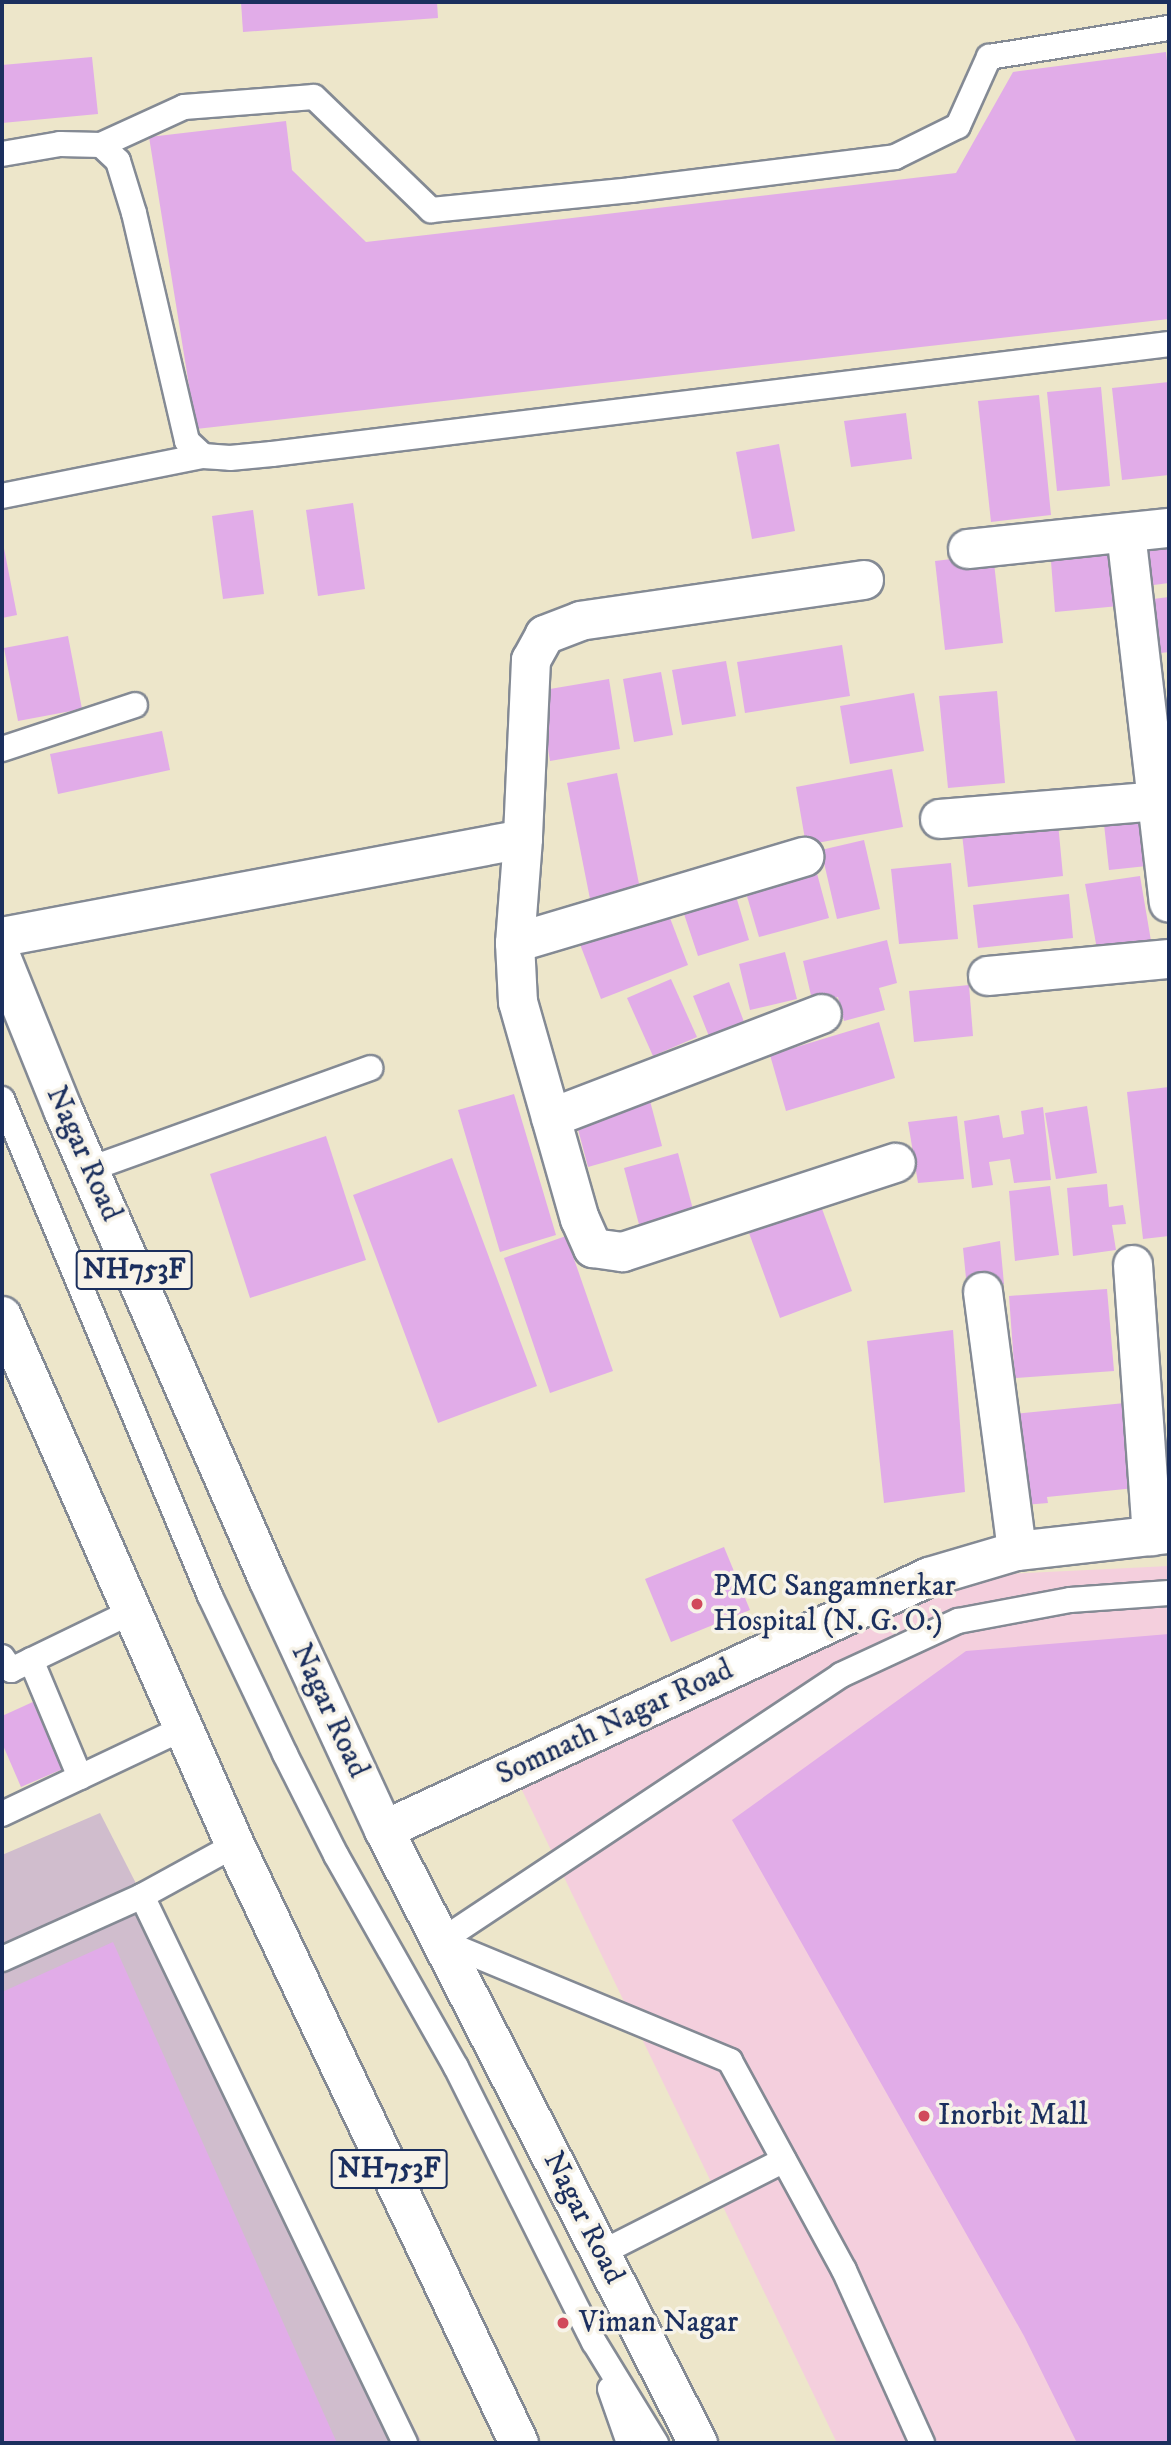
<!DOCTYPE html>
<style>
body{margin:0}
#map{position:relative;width:1171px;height:2445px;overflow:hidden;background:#ede6ca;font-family:"IM FELL DW Pica",serif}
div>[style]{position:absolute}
.built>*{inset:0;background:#f4cfdd}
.industrial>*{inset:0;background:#d0bdcd}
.building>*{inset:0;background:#e1ace8}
.roads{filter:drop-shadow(2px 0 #848a94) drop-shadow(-2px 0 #848a94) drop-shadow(0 2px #848a94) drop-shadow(0 -2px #848a94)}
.lane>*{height:24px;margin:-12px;padding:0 12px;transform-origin:12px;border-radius:12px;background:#fff}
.street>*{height:38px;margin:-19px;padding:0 19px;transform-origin:19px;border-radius:19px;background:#fff}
.secondary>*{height:38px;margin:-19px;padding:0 19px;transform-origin:19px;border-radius:19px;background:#fff}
.highway>*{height:38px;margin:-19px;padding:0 19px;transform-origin:19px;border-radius:19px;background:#fff}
.dots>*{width:19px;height:19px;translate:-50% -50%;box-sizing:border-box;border:4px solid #f7f3e8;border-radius:50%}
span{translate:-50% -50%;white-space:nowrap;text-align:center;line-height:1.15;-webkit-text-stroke:7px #f7f3e8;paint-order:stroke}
.shield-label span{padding:2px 5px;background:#f7f3e8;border:2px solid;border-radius:5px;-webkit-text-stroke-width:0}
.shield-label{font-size:28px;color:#1b2f5e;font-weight:700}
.street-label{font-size:30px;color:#1b2f5e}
.poi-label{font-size:30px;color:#1b2f5e}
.left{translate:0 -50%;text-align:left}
.frame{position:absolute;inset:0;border:4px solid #1b2f5e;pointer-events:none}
</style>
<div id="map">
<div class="built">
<div style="clip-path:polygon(1169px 1566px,1169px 2443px,837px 2443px,521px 1788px,967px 1576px)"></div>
</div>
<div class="industrial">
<div style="clip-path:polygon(100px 1813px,422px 2443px,2px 2443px,2px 1855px)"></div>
</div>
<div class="building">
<div style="clip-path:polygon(241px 2px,437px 2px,438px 18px,243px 32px)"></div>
<div style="clip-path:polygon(1166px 52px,1169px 78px,1169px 319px,196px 429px,149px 137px,286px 121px,292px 170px,366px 242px,956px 173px,1013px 72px)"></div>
<div style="clip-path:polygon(92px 57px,98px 114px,2px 123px,2px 65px)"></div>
<div style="clip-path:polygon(1169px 382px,1169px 475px,1122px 480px,1112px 388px)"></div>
<div style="clip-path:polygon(1101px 387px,1110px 486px,1057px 491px,1047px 392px)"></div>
<div style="clip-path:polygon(1039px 395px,1051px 515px,991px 522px,978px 401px)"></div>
<div style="clip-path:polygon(906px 413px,912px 459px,851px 467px,844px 421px)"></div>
<div style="clip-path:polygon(779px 444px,795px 531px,752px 539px,736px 452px)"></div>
<div style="clip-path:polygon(353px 503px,365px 589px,318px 596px,306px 510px)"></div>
<div style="clip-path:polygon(253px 510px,264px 594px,223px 599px,212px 516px)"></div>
<div style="clip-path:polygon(1169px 530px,1169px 583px,1138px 587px,1130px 535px)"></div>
<div style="clip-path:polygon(2px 538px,17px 615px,2px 618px)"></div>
<div style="clip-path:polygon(1113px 543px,1119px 606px,1055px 612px,1050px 549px)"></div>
<div style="clip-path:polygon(993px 554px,1003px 643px,945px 650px,935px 561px)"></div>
<div style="clip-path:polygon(1169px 597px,1169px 652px,1144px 655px,1137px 601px)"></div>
<div style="clip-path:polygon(68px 636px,82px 709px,18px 721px,4px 648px)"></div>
<div style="clip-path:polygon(842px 645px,850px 696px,745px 713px,737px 662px)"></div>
<div style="clip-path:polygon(726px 661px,736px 716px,682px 725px,672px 670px)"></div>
<div style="clip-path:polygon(661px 672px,673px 735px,634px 742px,623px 679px)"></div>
<div style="clip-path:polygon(609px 679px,620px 749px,550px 761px,538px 691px)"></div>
<div style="clip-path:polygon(997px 691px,1005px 783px,948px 788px,939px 696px)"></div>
<div style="clip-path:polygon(914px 693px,924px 751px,850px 764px,840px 706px)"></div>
<div style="clip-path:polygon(162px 731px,170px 770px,58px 794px,50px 754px)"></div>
<div style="clip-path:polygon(892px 769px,903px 827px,806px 845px,796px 787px)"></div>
<div style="clip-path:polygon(617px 773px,641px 894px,591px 904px,567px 783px)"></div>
<div style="clip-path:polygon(1142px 820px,1147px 866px,1109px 870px,1104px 824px)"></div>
<div style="clip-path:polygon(1058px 823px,1063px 876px,968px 887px,962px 834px)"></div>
<div style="clip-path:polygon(864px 840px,880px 909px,837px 919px,821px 850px)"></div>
<div style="clip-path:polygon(951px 863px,958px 939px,899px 944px,891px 869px)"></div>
<div style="clip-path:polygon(815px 866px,829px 918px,759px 937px,744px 886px)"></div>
<div style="clip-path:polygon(1140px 876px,1151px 941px,1097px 949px,1085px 884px)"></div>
<div style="clip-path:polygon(733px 886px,749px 940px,698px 956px,680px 902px)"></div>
<div style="clip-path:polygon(1069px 894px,1073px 938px,978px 948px,973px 905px)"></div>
<div style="clip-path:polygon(665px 905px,688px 965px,601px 999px,578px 939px)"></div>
<div style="clip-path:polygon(887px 940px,897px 983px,879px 988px,885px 1010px,844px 1021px,838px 997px,813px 1004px,803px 961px)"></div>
<div style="clip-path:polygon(785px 952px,797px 999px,750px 1010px,739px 964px)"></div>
<div style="clip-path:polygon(671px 979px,697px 1037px,653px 1056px,627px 998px)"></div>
<div style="clip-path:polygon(729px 982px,749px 1035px,714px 1049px,693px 996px)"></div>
<div style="clip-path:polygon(969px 985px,973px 1036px,914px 1042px,909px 991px)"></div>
<div style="clip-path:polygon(879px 1022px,895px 1078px,786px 1111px,770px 1055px)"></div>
<div style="clip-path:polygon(1169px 1087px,1169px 1236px,1143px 1239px,1127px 1092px)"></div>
<div style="clip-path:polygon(514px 1094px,556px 1235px,500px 1252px,458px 1110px)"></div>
<div style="clip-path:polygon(649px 1097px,662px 1146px,588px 1167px,575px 1118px)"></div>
<div style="clip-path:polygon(1087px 1106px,1097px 1173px,1056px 1179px,1045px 1113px)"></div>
<div style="clip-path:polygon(1043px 1107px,1051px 1180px,1014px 1183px,1010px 1159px,989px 1162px,993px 1185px,972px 1188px,964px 1121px,999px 1115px,1003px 1138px,1024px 1134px,1021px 1111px)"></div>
<div style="clip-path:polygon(957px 1116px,964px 1179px,918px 1183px,908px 1122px)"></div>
<div style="clip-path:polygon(326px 1136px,366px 1260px,250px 1298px,210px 1174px)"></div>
<div style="clip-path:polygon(678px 1153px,695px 1217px,641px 1232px,624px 1168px)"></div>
<div style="clip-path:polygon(452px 1158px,537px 1386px,438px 1423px,353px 1195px)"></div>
<div style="clip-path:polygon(1107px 1184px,1109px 1207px,1123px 1205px,1126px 1224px,1112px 1225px,1116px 1250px,1073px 1256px,1067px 1188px)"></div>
<div style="clip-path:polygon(1050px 1186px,1059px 1255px,1015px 1261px,1009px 1191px)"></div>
<div style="clip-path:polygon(821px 1206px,852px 1291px,780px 1318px,749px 1233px)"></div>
<div style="clip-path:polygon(566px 1236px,613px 1371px,550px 1393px,504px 1258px)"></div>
<div style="clip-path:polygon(1000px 1241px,1004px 1284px,967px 1288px,963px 1248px)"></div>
<div style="clip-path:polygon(1107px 1289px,1114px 1371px,1015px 1378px,1009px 1296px)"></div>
<div style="clip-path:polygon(953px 1330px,965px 1492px,884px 1503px,867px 1341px)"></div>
<div style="clip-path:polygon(1125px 1403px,1135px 1488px,1047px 1497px,1048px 1503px,1024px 1505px,1014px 1414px)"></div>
<div style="clip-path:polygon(724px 1547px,750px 1610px,671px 1642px,645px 1579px)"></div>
<div style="clip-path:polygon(1169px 1634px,1169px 2443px,1077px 2443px,1024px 2336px,732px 1820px,966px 1651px)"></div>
<div style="clip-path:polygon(35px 1701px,65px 1768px,21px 1787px,2px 1743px,2px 1716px)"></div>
<div style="clip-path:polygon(113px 1942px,337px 2443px,2px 2443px,2px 1992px)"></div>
</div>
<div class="roads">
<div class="lane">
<div style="left:101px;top:145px;width:91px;rotate:-24.6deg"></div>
<div style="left:184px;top:107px;width:130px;rotate:-4.4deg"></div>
<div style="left:314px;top:97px;width:163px;rotate:44deg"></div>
<div style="left:431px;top:210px;width:201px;rotate:-5.7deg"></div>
<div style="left:631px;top:190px;width:266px;rotate:-7.1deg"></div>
<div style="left:895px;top:157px;width:70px;rotate:-26.2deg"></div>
<div style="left:958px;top:126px;width:76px;rotate:-65.8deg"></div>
<div style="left:989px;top:57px;width:182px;rotate:-9.2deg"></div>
<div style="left:2px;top:154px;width:59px;rotate:-9.8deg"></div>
<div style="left:60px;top:144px;width:41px;rotate:1.4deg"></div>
<div style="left:101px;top:145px;width:23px;rotate:43deg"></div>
<div style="left:118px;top:161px;width:54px;rotate:72.9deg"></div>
<div style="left:134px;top:213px;width:234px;rotate:76.9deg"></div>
<div style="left:187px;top:441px;width:22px;rotate:43deg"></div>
<div style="left:203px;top:456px;width:27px;rotate:4deg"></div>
<div style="left:230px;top:458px;width:42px;rotate:-5.4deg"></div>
<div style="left:272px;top:454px;width:904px;rotate:-6.99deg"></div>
<div style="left:2px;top:496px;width:205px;rotate:-11.3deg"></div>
<div style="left:2px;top:749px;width:140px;rotate:-18.3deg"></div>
<div style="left:2px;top:1099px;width:539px;rotate:67.29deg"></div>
<div style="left:210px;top:1596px;width:175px;rotate:64.6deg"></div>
<div style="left:285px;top:1754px;width:113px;rotate:63.2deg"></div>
<div style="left:336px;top:1855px;width:244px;rotate:60.5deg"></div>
<div style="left:456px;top:2067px;width:308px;rotate:63.4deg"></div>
<div style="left:594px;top:2342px;width:119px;rotate:58.5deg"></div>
<div style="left:90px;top:1169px;width:298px;rotate:-19.8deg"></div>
<div style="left:2px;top:1657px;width:16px;rotate:55deg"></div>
<div style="left:11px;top:1670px;width:133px;rotate:-25.8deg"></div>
<div style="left:31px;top:1660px;width:127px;rotate:67.3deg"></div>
<div style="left:2px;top:1814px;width:199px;rotate:-25.3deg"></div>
<div style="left:142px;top:1896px;width:607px;rotate:64.32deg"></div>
<div style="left:441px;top:1941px;width:480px;rotate:-33.6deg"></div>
<div style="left:841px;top:1675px;width:129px;rotate:-24.8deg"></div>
<div style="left:958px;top:1621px;width:114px;rotate:-10.6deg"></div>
<div style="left:1070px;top:1600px;width:99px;rotate:-4deg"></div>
<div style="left:441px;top:1941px;width:313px;rotate:22.5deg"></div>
<div style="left:730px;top:2061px;width:238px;rotate:61.4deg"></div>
<div style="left:844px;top:2270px;width:190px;rotate:65.7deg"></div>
<div style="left:2px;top:1959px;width:154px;rotate:-24.2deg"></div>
<div style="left:142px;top:1896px;width:106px;rotate:-28.7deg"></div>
<div style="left:601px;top:2253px;width:205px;rotate:-26.9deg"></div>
<div style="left:610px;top:2389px;width:57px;rotate:70.6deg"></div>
</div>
<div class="street">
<div style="left:1126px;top:533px;width:372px;rotate:83.4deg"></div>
<div style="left:968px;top:549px;width:202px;rotate:-6deg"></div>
<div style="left:864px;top:580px;width:286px;rotate:171.8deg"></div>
<div style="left:581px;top:621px;width:39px;rotate:159deg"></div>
<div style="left:545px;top:635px;width:29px;rotate:119deg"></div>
<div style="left:531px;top:660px;width:179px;rotate:92.6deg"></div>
<div style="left:523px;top:839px;width:104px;rotate:94.4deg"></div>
<div style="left:515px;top:943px;width:59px;rotate:87.1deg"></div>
<div style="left:518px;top:1002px;width:226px;rotate:74.1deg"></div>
<div style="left:580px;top:1219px;width:32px;rotate:66deg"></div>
<div style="left:593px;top:1248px;width:30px;rotate:8deg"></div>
<div style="left:623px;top:1252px;width:287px;rotate:-18.1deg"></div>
<div style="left:940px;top:819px;width:230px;rotate:-4.7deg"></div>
<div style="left:2px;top:937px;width:530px;rotate:-10.65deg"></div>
<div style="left:515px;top:943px;width:302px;rotate:-16.6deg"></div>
<div style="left:988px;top:976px;width:182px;rotate:-5.4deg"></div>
<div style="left:551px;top:1118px;width:290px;rotate:-21deg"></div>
<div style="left:1133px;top:1265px;width:272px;rotate:86deg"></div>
<div style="left:983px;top:1292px;width:261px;rotate:82.5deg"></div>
</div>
<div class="secondary">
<div style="left:384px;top:1830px;width:601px;rotate:-24.9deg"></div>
<div style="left:929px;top:1577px;width:92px;rotate:-16.5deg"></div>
<div style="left:1017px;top:1551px;width:153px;rotate:-6.4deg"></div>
</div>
<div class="highway">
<div style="left:2px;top:959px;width:163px;rotate:68deg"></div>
<div style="left:63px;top:1110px;width:512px;rotate:66.39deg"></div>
<div style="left:268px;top:1579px;width:277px;rotate:65.2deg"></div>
<div style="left:384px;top:1830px;width:689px;rotate:62.88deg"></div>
<div style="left:2px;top:1316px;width:578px;rotate:66.23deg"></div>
<div style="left:235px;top:1845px;width:662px;rotate:64.6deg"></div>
</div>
</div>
<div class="dots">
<div style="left:697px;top:1604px;background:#d1495b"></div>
<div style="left:924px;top:2116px;background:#d1495b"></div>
<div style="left:563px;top:2323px;background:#d1495b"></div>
</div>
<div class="shield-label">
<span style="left:134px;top:1270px">NH753F</span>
<span style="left:389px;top:2169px">NH753F</span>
</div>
<div class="street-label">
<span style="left:83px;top:1154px;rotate:66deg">Nagar Road</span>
<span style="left:329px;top:1711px;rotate:65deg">Nagar Road</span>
<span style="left:615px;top:1723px;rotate:-25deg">Somnath Nagar Road</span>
<span style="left:583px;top:2218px;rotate:63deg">Nagar Road</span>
</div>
<div class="poi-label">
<span class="left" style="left:713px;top:1604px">PMC Sangamnerkar<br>Hospital (N. G. O.)</span>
<span class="left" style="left:938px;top:2116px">Inorbit Mall</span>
<span class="left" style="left:579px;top:2323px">Viman Nagar</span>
</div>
<div class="frame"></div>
</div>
